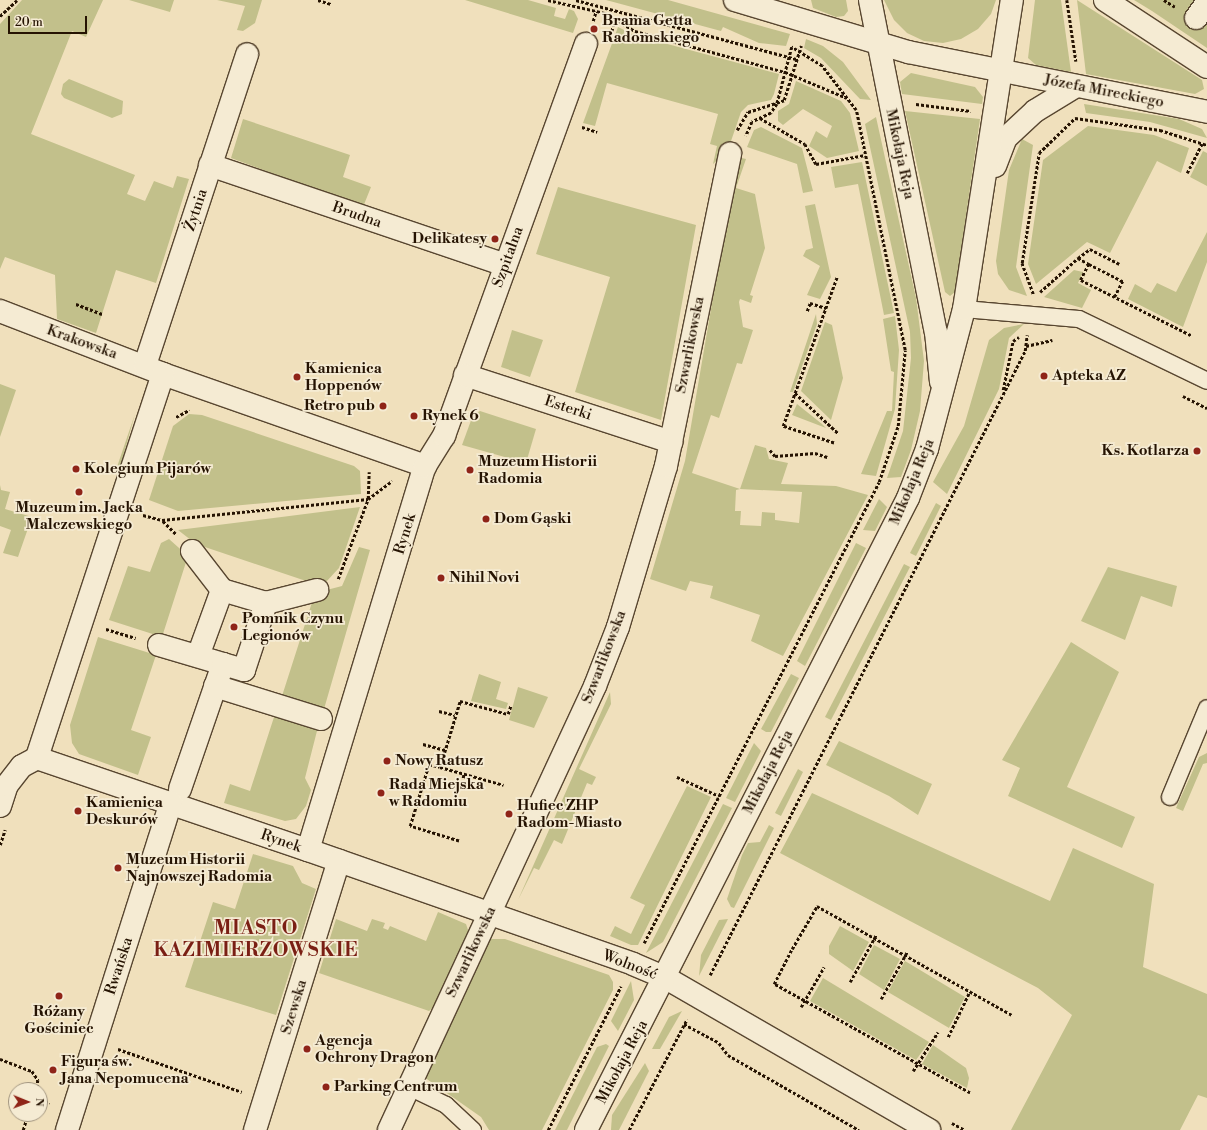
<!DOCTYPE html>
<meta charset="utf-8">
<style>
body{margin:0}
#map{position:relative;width:1207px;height:1130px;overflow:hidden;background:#f0e0bc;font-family:"Libre Bodoni",serif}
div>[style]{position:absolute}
.green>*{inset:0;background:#c2c08b}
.path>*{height:2.5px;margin-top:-1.25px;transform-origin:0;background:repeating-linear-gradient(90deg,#251302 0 3px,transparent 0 5px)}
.roads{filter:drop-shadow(1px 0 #584630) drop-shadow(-1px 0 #584630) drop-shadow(0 1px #584630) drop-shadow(0 -1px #584630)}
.lane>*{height:16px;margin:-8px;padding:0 8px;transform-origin:8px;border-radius:8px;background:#f5ebd3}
.street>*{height:22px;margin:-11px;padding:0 11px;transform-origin:11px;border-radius:11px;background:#f5ebd3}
.secondary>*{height:22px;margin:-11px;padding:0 11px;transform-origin:11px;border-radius:11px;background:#f5ebd3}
.dots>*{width:11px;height:11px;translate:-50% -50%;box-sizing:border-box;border:2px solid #f5ebd3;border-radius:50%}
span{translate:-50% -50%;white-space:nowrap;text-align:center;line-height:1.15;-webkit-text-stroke:3.5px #f5ebd3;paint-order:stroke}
.poi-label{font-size:15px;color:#251302;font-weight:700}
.left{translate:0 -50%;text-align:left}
.right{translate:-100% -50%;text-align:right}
.street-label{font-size:15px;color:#251302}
.district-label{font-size:19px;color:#7a1f14;font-weight:700;letter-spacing:1px}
.north{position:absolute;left:8px;top:1082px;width:40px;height:40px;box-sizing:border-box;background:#f5ebd3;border:1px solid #a2957f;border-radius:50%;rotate:91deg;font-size:11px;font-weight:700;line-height:16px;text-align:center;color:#251302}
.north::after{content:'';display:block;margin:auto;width:14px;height:18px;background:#8f2418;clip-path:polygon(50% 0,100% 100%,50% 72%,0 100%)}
.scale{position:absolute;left:8px;top:16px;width:79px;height:18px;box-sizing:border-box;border:2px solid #251302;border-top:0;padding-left:5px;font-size:12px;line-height:14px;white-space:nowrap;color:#251302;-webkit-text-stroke:3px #f5ebd3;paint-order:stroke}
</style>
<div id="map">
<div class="green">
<div style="clip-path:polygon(22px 0,103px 0,86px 37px,72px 31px,31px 134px,135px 175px,127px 194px,145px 201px,154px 181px,173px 188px,177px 176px,189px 179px,156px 283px,116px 270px,96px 333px,57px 319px,55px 275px,5px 257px,0 269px,0 24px)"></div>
<div style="clip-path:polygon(129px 0,174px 0,170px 12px)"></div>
<div style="clip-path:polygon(217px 0,262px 0,255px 23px,243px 31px,237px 30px,245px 6px)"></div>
<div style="clip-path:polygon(465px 0,528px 0,556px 8px,554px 16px,565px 19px,569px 9px,574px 11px,578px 19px,573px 33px)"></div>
<div style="clip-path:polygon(606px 0,668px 0,790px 34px,786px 46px,759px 43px,723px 27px,721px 31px)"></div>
<div style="clip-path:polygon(811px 0,846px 0,848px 11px,844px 16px,836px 17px,813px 8px)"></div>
<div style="clip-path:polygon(884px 0,996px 0,991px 14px,978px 29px,961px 39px,943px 43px,924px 41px,907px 33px,894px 20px)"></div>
<div style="clip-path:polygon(1035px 0,1061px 0,1071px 72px,1036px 65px,1028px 58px)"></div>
<div style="clip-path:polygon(1077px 0,1202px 80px,1204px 89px,1195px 94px,1086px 74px)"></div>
<div style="clip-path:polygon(1134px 0,1207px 0,1207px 48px,1152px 11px)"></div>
<div style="clip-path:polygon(618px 27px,634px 35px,779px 74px,774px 94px,771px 100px,748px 105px,741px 112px,730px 144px,725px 143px,721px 157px,713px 164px,717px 146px,710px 144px,718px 114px,607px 83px,595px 126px,583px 123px)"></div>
<div style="clip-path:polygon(806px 39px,823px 46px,843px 62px,871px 100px,860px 99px,821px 58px,804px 48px)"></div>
<div style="clip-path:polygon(911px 73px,975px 87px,983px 97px,982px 104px,902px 94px,900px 82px)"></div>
<div style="clip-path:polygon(69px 79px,123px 101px,122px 114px,112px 118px,64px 98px,61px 94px,63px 84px)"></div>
<div style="clip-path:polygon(796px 81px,841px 101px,850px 113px,859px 151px,827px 158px,809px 146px,816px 131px,827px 138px,832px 126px,803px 109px,783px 125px,778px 121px,778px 111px,789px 104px)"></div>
<div style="clip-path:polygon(1084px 104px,1179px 119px,1202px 129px,1207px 138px,1150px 122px,1086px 113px)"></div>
<div style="clip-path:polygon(905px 111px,980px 119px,955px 292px,950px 296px,945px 292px)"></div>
<div style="clip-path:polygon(876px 117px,916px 298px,924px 361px,920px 411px,911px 450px,901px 477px,887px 478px,903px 431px,911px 358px,910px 332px,865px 124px)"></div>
<div style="clip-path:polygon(243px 119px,350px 155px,343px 177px,371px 187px,363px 207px,231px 158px)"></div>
<div style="clip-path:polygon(1088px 126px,1154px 135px,1189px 148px,1181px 173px,1157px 161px,1110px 253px,1087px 242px,1036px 284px,1028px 264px,1043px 160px)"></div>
<div style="clip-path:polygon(761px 127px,802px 148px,813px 191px,803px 193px,797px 164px,747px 147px,754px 130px)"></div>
<div style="clip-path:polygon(1022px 139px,1033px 145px,1016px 267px,1027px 296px,1009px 290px,998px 274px,996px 261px,1009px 170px)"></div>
<div style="clip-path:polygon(1203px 151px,1207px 153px,1207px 186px,1190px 177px)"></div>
<div style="clip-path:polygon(evenodd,737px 157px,746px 159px,736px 188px,755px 194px,765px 248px,750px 295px,753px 296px,751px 303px,740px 299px,739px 302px,743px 327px,753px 330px,742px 364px,737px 363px,719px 418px,711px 415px,692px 473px,740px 489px,755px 445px,766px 448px,769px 459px,788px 463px,781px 484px,836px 486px,868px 495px,783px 656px,751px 641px,760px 615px,710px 598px,713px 586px,690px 581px,686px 591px,650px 579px,685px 461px,737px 157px,740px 489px,802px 492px,799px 523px,775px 520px,775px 513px,762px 512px,761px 526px,740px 525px,741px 511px,735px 511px,736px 490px,740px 489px)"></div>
<div style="clip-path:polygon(862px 162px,894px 313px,884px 315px,858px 184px,835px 188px,831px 167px)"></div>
<div style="clip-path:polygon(558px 187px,696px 225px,661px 420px,575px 392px,610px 277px,536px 254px)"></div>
<div style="clip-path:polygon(815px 204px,831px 277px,820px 299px,807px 295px,820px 266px,803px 256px,806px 250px,813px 248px,805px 206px)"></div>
<div style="clip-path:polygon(1207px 232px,1207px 262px,1183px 327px,1128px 299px,1135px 284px,1151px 293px,1157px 283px,1176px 292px)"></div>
<div style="clip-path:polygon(1074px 270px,1083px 272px,1078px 283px,1091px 290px,1082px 308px,1044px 297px)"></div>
<div style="clip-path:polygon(816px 314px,817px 324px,793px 392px,790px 392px)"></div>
<div style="clip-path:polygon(895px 316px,899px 350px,895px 409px,876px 476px,861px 474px,887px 411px,892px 411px,894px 372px,891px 371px,883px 319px)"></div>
<div style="clip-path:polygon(825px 322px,832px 325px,843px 378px,831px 420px,801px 391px)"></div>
<div style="clip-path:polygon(1024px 324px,1009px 338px,999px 389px,947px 494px,933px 482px,964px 426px,989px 340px,1004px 328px)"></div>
<div style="clip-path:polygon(512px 330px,543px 340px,530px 377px,501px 367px)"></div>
<div style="clip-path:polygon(0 384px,16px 390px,0 437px)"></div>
<div style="clip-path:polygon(797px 404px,822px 424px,826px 428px,792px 415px)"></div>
<div style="clip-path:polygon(480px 411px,536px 429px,526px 463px,462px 445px,473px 415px)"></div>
<div style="clip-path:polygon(135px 414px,120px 468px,117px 467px)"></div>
<div style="clip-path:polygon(189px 414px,202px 415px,354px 466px,360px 471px,361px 494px,178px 511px,149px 500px,173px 426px)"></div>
<div style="clip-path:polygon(0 485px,1px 490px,10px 492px,5px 509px,32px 517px,18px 557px,3px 553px,11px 530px,0 526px)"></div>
<div style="clip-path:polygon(879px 499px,887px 507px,875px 531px,863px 530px)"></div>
<div style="clip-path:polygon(936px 503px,941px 506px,916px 556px,910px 553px)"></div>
<div style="clip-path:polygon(360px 507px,339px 568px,325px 583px,318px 585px,196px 544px,178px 530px)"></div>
<div style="clip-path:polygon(169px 539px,188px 556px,162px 637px,109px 620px,128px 566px,150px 572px,161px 543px)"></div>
<div style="clip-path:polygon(856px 543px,866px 548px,805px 666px,797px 661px)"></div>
<div style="clip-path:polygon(359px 547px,370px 550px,324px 709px,282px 696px,315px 593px,342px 586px)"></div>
<div style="clip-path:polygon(904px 564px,910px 567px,831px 720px,825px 717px)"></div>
<div style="clip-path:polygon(1108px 567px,1177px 586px,1172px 607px,1141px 596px,1125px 640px,1081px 621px)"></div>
<div style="clip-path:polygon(98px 637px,156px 655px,131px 730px,151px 737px,138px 775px,79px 754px,72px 743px,70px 725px)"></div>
<div style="clip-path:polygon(1071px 642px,1119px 672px,1067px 787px,1135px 817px,1122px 848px,1008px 796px,1020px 768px,1002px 760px)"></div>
<div style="clip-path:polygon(479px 674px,501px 682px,496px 699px,508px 703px,506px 709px,471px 701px)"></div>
<div style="clip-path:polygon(791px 674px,799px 678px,771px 732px,766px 732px,761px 729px)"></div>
<div style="clip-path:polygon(518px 687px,548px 697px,534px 728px,509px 720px)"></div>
<div style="clip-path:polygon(610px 692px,611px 704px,579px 769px,596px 777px,592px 785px,587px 783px,562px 844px,554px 840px,539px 870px,534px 868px,518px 900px)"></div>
<div style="clip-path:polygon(275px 714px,318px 727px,305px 778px,311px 790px,306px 806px,296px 819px,285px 821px,224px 803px,230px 784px,250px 791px)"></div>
<div style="clip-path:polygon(839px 741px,932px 784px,918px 815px,889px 796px,826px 765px)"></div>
<div style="clip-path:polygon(754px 743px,761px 751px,735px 802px,726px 798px)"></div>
<div style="clip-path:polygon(1207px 753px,1207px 763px,1203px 764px,1183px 811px,1176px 808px,1199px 757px)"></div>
<div style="clip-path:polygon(798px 769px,803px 772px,781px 816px,775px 813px)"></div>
<div style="clip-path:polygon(687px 786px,711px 797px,638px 945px,631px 945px,610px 936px,615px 926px,631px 934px,645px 905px,630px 898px)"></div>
<div style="clip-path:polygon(812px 793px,1050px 901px,1073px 848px,1154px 884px,1143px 967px,1207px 994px,1207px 1098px,1198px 1095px,1180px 1130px,1011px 1130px,1072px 1015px,1038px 988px,780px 853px)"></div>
<div style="clip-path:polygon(723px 804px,732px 808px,663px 942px,646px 953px)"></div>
<div style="clip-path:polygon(769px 825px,774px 828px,734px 908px,731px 907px,727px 899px,742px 855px,748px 843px,760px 842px)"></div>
<div style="clip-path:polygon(253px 854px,293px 866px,302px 883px,316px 889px,276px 1015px,185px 987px,213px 902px,235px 909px)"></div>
<div style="clip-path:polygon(438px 912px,466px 924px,469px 933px,436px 1005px,429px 1011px,319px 973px,336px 919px,367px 931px,372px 919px,385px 923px,383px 928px,388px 930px,390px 926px,426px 941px)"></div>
<div style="clip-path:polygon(728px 919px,699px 976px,701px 955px,719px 920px)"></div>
<div style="clip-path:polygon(840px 926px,869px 942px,853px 971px,829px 954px,829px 946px)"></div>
<div style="clip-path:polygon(489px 939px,505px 939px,609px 975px,613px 982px,613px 990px,542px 1130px,489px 1130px,481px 1117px,424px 1077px)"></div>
<div style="clip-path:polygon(874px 945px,900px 959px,884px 990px,859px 974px)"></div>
<div style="clip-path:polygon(905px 961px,965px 997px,949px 1028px,888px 992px)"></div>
<div style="clip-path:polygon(823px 978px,929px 1042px,916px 1060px,810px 1001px)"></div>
<div style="clip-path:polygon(631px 981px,634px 1000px,618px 1031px,611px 1021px)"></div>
<div style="clip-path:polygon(682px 1011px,660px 1049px,652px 1049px,669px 1017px)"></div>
<div style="clip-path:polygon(606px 1044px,609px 1046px,567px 1130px,555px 1130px,597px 1047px)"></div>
<div style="clip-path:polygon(933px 1045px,966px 1068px,969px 1078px,967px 1088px,922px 1064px)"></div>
<div style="clip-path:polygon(645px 1063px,649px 1071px,619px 1130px,611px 1130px,612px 1115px)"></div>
</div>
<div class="path">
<div style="left:318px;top:0;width:14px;rotate:17deg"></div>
<div style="left:548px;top:0;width:58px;rotate:12.8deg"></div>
<div style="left:605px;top:13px;width:35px;rotate:31deg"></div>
<div style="left:635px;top:31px;width:156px;rotate:15.3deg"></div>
<div style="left:785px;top:72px;width:67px;rotate:22.8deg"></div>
<div style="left:576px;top:0;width:228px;rotate:15deg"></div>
<div style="left:1067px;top:0;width:62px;rotate:81.6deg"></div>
<div style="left:1164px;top:0;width:13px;rotate:32deg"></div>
<div style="left:0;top:16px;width:23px;rotate:-43deg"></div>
<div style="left:593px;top:21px;width:10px;rotate:-73deg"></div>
<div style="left:610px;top:36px;width:17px;rotate:-73deg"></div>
<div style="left:916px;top:104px;width:55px;rotate:7.3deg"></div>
<div style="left:760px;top:118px;width:52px;rotate:30deg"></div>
<div style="left:805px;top:144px;width:23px;rotate:61deg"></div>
<div style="left:816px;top:164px;width:50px;rotate:-10.4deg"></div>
<div style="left:1075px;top:118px;width:86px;rotate:8deg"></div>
<div style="left:1160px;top:130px;width:49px;rotate:17.7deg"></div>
<div style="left:582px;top:127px;width:16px;rotate:18deg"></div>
<div style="left:737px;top:130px;width:21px;rotate:-59deg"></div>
<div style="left:748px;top:112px;width:38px;rotate:-18deg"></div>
<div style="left:784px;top:100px;width:57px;rotate:-72.5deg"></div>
<div style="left:1187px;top:173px;width:33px;rotate:-63deg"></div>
<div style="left:1078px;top:258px;width:15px;rotate:-37deg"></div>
<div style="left:1090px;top:249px;width:33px;rotate:27deg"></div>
<div style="left:1089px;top:264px;width:38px;rotate:27deg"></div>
<div style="left:1123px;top:281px;width:18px;rotate:117deg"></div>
<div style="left:1040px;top:292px;width:51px;rotate:-41.8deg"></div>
<div style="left:1078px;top:258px;width:13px;rotate:29deg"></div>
<div style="left:1089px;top:264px;width:18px;rotate:117deg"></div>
<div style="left:1081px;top:280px;width:123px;rotate:26.6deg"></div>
<div style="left:1033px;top:294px;width:33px;rotate:-110deg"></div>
<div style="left:1022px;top:263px;width:111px;rotate:-81.2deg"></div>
<div style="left:1039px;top:153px;width:50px;rotate:-44.2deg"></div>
<div style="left:76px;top:304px;width:28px;rotate:21deg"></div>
<div style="left:807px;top:311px;width:9px;rotate:-69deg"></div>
<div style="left:810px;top:303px;width:17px;rotate:17deg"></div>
<div style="left:1026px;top:346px;width:27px;rotate:-13deg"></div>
<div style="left:1003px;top:390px;width:50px;rotate:-78.5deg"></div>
<div style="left:1013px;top:341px;width:7px;rotate:-34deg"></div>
<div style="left:795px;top:393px;width:59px;rotate:42.9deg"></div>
<div style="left:1183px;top:396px;width:27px;rotate:27deg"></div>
<div style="left:176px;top:417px;width:15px;rotate:-28deg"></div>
<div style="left:834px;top:443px;width:54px;rotate:-161.6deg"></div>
<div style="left:783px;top:426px;width:158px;rotate:-70.1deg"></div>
<div style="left:770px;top:450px;width:8px;rotate:50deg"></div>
<div style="left:775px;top:456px;width:40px;rotate:-4.3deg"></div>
<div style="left:815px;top:453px;width:13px;rotate:18deg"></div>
<div style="left:143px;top:515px;width:20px;rotate:15deg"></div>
<div style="left:162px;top:520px;width:207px;rotate:-5.8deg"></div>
<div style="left:368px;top:499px;width:30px;rotate:-37deg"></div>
<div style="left:163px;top:521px;width:18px;rotate:45deg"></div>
<div style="left:338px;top:579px;width:85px;rotate:-69.4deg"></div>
<div style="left:368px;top:499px;width:27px;rotate:-88deg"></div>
<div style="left:106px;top:629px;width:31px;rotate:17deg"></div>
<div style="left:439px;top:711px;width:16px;rotate:14deg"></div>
<div style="left:423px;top:744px;width:24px;rotate:15deg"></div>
<div style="left:440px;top:767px;width:66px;rotate:15.7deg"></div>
<div style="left:677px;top:777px;width:46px;rotate:24.3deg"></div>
<div style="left:463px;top:778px;width:5px;rotate:-79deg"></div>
<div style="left:459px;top:841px;width:51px;rotate:-163deg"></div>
<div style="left:410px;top:826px;width:65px;rotate:-73deg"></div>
<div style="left:429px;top:764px;width:11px;rotate:15deg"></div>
<div style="left:440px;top:767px;width:69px;rotate:-73.1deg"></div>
<div style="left:460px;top:701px;width:50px;rotate:15.2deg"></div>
<div style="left:508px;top:714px;width:9px;rotate:-72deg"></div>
<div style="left:0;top:845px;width:16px;rotate:-72deg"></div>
<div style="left:644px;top:943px;width:517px;rotate:-62.99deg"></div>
<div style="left:879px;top:482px;width:59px;rotate:-71.3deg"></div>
<div style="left:898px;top:426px;width:76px;rotate:-84.7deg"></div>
<div style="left:905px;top:350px;width:245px;rotate:-101.5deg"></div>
<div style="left:856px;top:110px;width:56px;rotate:-127.7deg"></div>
<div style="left:822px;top:66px;width:36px;rotate:-148deg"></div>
<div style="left:792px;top:47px;width:59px;rotate:104.7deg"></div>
<div style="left:777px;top:104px;width:11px;rotate:124deg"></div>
<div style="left:771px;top:113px;width:21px;rotate:155deg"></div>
<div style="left:752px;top:122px;width:15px;rotate:113deg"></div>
<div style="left:710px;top:975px;width:699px;rotate:-63.22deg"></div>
<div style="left:1025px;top:351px;width:16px;rotate:-83deg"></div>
<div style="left:850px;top:982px;width:54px;rotate:-61deg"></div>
<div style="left:881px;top:999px;width:54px;rotate:-61deg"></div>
<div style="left:801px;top:1007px;width:46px;rotate:-60.1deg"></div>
<div style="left:684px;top:1024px;width:40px;rotate:28deg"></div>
<div style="left:719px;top:1043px;width:15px;rotate:53deg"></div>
<div style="left:728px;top:1055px;width:151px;rotate:29.8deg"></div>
<div style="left:948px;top:1037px;width:49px;rotate:-64.5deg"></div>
<div style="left:118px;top:1049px;width:131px;rotate:19.1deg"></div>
<div style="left:0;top:1059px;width:34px;rotate:21deg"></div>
<div style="left:32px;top:1071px;width:11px;rotate:56deg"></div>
<div style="left:38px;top:1080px;width:10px;rotate:96deg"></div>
<div style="left:913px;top:1071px;width:46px;rotate:-57.3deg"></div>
<div style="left:970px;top:1093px;width:224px;rotate:-150.9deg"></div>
<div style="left:774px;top:984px;width:39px;rotate:-63deg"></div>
<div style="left:792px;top:949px;width:50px;rotate:-59.8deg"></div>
<div style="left:817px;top:906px;width:223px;rotate:29.2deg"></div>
<div style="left:40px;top:1100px;width:10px;rotate:17deg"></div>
<div style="left:952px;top:1123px;width:15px;rotate:28deg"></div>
<div style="left:23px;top:1130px;width:17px;rotate:-73deg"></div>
<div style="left:548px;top:1130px;width:161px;rotate:-63.1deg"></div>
<div style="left:629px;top:1130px;width:125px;rotate:-62.4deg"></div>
</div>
<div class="roads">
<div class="lane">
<div style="left:964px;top:309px;width:115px;rotate:5deg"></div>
<div style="left:1079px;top:319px;width:142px;rotate:25.8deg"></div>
<div style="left:1170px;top:797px;width:96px;rotate:-67.4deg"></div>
<div style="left:409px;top:1087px;width:41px;rotate:25.9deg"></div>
<div style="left:446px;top:1105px;width:37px;rotate:43deg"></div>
</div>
<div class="street">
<div style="left:1196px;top:18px;width:19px;rotate:-54deg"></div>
<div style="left:210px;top:165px;width:311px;rotate:18.7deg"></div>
<div style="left:0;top:311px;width:175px;rotate:21.1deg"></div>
<div style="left:163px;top:374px;width:278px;rotate:19.3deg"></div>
<div style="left:145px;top:365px;width:327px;rotate:-71.8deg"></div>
<div style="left:163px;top:374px;width:404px;rotate:108.2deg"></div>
<div style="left:37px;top:758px;width:286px;rotate:18.8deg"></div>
<div style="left:308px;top:850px;width:401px;rotate:-73.1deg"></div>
<div style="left:425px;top:466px;width:36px;rotate:-58deg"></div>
<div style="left:444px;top:436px;width:417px;rotate:-70.1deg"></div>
<div style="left:465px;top:375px;width:217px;rotate:18deg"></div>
<div style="left:192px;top:551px;width:49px;rotate:52.4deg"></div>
<div style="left:222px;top:590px;width:46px;rotate:16.5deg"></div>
<div style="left:159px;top:645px;width:67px;rotate:16.5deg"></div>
<div style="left:223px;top:664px;width:132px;rotate:109deg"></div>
<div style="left:198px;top:656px;width:70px;rotate:-70deg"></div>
<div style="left:223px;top:664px;width:22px;rotate:16deg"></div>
<div style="left:244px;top:670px;width:71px;rotate:-71.8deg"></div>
<div style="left:266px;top:603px;width:53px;rotate:-14.3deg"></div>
<div style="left:215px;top:686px;width:111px;rotate:17.3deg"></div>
<div style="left:0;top:806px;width:22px;rotate:-72deg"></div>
<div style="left:7px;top:785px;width:24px;rotate:-52deg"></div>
<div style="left:22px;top:766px;width:17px;rotate:-28deg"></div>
<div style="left:308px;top:850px;width:344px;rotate:19.3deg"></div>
<div style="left:633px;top:964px;width:36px;rotate:23deg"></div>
<div style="left:666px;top:978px;width:304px;rotate:30deg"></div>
<div style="left:67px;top:1130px;width:344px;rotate:-72.4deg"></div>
<div style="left:255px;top:1130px;width:282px;rotate:-72.7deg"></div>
<div style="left:389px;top:1130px;width:489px;rotate:-65.1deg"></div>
<div style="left:595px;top:686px;width:63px;rotate:-68.7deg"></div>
<div style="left:618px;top:627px;width:168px;rotate:-73.4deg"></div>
<div style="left:666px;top:466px;width:319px;rotate:-78.4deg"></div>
</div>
<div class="secondary">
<div style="left:735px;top:0;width:181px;rotate:16.7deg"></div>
<div style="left:908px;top:52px;width:305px;rotate:11.3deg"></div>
<div style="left:870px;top:0;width:338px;rotate:78.8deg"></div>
<div style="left:936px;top:332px;width:50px;rotate:84.3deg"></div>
<div style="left:1105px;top:0;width:122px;rotate:33.3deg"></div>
<div style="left:995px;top:166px;width:30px;rotate:-69deg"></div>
<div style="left:1006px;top:138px;width:40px;rotate:-43deg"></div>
<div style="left:1035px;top:111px;width:48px;rotate:-31.4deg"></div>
<div style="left:586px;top:1130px;width:709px;rotate:-63deg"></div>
<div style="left:908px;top:498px;width:53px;rotate:-68.8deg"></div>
<div style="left:927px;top:449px;width:145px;rotate:-75.2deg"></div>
<div style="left:964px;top:309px;width:313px;rotate:-81.2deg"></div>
</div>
</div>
<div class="dots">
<div style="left:594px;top:29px;background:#8f2418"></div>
<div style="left:495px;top:239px;background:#8f2418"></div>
<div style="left:1044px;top:376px;background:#8f2418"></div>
<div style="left:297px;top:377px;background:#8f2418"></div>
<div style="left:383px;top:406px;background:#8f2418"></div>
<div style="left:414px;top:416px;background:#8f2418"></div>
<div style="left:1197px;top:451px;background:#8f2418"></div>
<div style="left:76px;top:469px;background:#8f2418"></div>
<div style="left:470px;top:470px;background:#8f2418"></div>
<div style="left:79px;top:492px;background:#8f2418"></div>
<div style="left:486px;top:519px;background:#8f2418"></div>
<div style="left:441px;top:578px;background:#8f2418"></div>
<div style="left:234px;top:627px;background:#8f2418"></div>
<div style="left:387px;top:761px;background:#8f2418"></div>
<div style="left:381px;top:793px;background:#8f2418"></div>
<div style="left:78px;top:811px;background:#8f2418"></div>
<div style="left:509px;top:814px;background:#8f2418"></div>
<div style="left:118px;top:868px;background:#8f2418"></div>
<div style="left:59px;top:996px;background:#8f2418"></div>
<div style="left:307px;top:1049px;background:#8f2418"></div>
<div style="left:53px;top:1070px;background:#8f2418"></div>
<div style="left:326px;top:1087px;background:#8f2418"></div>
</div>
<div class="poi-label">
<span class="left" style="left:602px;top:29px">Brama Getta<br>Radomskiego</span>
<span class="right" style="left:487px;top:239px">Delikatesy</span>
<span class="left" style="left:305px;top:377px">Kamienica<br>Hoppenów</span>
<span class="left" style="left:1052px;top:376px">Apteka AZ</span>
<span class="right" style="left:375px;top:406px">Retro pub</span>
<span class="left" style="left:422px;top:416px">Rynek 6</span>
<span class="right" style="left:1189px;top:451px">Ks. Kotlarza</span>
<span class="left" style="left:478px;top:470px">Muzeum Historii<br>Radomia</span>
<span class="left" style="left:84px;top:469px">Kolegium Pijarów</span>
<span style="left:79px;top:516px">Muzeum im. Jacka<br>Malczewskiego</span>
<span class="left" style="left:494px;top:519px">Dom Gąski</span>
<span class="left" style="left:449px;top:578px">Nihil Novi</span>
<span class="left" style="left:242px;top:627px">Pomnik Czynu<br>Legionów</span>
<span class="left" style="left:395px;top:761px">Nowy Ratusz</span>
<span class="left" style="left:389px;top:793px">Rada Miejska<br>w Radomiu</span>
<span class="left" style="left:86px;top:811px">Kamienica<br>Deskurów</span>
<span class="left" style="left:517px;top:814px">Hufiec ZHP<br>Radom-Miasto</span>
<span class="left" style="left:126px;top:868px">Muzeum Historii<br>Najnowszej Radomia</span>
<span style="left:59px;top:1020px">Różany<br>Gościniec</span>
<span class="left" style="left:315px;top:1049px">Agencja<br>Ochrony Dragon</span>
<span class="left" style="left:61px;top:1070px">Figura św.<br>Jana Nepomucena</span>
<span class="left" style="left:334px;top:1087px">Parking Centrum</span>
</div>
<div class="street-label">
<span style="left:1104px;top:91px;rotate:11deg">Józefa Mireckiego</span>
<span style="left:900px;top:154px;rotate:78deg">Mikołaja Reja</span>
<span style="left:196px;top:210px;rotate:-72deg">Żytnia</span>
<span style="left:357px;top:215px;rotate:19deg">Brudna</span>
<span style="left:508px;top:257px;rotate:-70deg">Szpitalna</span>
<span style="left:82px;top:342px;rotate:20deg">Krakowska</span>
<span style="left:690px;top:345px;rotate:-79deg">Szwarlikowska</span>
<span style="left:568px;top:408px;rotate:18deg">Esterki</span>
<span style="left:912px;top:482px;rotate:-67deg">Mikołaja Reja</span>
<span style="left:405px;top:534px;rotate:-73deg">Rynek</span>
<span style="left:604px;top:657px;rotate:-69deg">Szwarlikowska</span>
<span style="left:768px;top:772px;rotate:-63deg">Mikołaja Reja</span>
<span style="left:281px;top:841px;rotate:19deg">Rynek</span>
<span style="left:471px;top:952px;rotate:-65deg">Szwarlikowska</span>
<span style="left:630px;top:965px;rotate:21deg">Wolność</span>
<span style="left:119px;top:966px;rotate:-72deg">Rwańska</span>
<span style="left:294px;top:1007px;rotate:-73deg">Szewska</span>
<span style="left:622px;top:1062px;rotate:-62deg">Mikołaja Reja</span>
</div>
<div class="district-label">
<span style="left:256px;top:940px">MIASTO<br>KAZIMIERZOWSKIE</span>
</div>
<div class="north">N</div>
<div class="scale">20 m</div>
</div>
